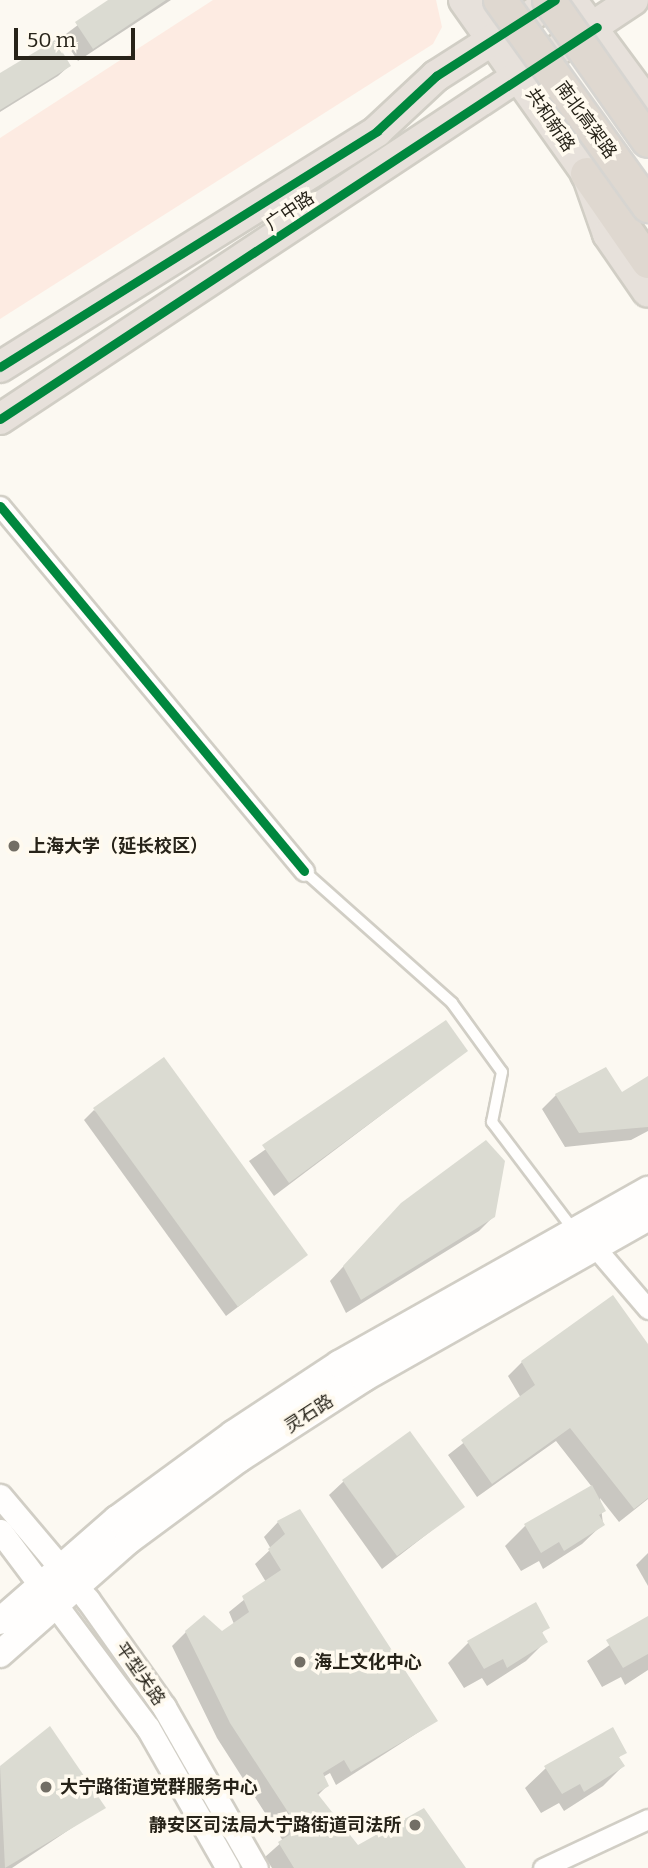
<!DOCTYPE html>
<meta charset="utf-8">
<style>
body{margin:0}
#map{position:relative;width:648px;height:1868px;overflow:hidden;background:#fcf9f2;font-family:Bitter,"Noto Sans SC",serif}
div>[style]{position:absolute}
.green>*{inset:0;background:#fdebe2}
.shadow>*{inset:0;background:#0003}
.building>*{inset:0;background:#dbdbd2}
.roads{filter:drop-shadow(2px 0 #d1cec5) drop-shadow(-2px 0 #d1cec5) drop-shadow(0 2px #d1cec5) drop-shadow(0 -2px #d1cec5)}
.service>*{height:10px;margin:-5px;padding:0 5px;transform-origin:5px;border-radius:5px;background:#fffefd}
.minor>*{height:19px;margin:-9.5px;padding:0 9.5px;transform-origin:9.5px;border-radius:9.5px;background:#fffefd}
.tertiary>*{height:23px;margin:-11.5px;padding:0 11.5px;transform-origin:11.5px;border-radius:11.5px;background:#fffefd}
.secondary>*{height:26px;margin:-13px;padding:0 13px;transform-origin:13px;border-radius:13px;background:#fffefd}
.primary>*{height:30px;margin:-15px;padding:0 15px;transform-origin:15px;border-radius:15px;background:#e7e1db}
.trunk>*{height:32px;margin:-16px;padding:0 16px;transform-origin:16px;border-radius:16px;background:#dfd8d0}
.bridges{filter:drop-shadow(2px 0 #d7d5d1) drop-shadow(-2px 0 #d7d5d1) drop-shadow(0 2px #d7d5d1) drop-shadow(0 -2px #d7d5d1)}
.trunk-bridge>*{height:32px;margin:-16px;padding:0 16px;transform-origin:16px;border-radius:16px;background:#dfd8d0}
.cycleway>*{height:9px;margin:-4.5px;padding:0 4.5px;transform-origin:4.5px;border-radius:4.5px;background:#00873e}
.dots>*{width:19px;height:19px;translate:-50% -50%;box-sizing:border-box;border:4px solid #fffaef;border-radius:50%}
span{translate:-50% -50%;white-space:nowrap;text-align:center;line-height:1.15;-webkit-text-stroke:7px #fffaef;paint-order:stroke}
.street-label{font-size:18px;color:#272319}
.poi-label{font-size:18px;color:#272319;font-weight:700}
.left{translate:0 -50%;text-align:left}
.right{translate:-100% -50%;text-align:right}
.scale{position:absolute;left:14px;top:28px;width:121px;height:32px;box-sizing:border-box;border:4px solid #272319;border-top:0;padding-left:9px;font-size:21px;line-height:24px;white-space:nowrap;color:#272319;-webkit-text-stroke:5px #fffaef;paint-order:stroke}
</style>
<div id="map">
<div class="green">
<div style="clip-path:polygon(213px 0,436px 0,442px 27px,433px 44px,0 319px,0 138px)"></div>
</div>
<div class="shadow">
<div style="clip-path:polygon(111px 0,171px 0,78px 61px,62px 37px)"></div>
<div style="clip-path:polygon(69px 66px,58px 76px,0 112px,0 75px)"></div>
<div style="clip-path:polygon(446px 1022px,466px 1051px,274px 1196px,249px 1161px)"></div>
<div style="clip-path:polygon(648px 1078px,648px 1131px,631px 1140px,565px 1147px,542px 1109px,556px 1095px,622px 1094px)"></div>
<div style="clip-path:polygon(94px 1110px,306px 1255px,226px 1316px,84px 1120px)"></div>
<div style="clip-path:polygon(494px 1216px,479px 1231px,346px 1313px,330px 1281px,387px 1219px)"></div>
<div style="clip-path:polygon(648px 1347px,648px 1499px,619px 1522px,600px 1498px,603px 1524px,582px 1544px,543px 1569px,539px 1561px,521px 1571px,505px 1546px,525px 1526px,592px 1487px,556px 1441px,477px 1497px,448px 1455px,521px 1398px,508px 1376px,522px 1362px)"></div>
<div style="clip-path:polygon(344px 1481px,462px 1507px,382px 1569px,329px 1495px)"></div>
<div style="clip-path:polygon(278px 1522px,436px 1721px,336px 1785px,330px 1773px,323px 1777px,327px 1786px,317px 1796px,358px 1848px,464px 1868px,272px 1868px,265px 1857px,283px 1841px,217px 1738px,172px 1646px,186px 1632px,222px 1633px,234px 1624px,229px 1612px,266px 1582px,255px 1564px,271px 1549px,264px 1537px)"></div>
<div style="clip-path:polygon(648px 1553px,648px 1586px,636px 1565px)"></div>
<div style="clip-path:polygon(648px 1618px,648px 1670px,625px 1685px,621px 1677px,602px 1687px,587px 1661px)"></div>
<div style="clip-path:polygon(547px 1627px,541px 1634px,546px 1641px,526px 1661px,487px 1686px,482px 1678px,464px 1688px,448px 1663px,468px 1643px)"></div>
<div style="clip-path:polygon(50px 1728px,103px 1807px,12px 1868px,0 1868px,0 1768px)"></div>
<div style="clip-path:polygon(624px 1752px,618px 1758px,623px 1766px,603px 1786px,564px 1811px,559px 1803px,541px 1813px,525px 1788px,546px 1768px)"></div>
</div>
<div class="building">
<div style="clip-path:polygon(108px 0,166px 0,93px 49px,75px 22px)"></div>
<div style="clip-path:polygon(55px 40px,71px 66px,0 110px,0 73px)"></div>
<div style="clip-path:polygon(446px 1020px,468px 1051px,289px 1183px,262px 1145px)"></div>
<div style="clip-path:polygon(164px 1057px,308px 1255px,238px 1307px,93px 1108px)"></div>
<div style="clip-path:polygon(606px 1067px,622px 1092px,648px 1076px,648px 1127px,579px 1133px,555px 1094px)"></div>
<div style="clip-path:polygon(486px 1140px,505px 1161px,495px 1217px,361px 1300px,343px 1266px,401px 1203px)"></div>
<div style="clip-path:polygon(613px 1295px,648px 1344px,648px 1498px,634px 1509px,570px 1428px,492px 1484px,461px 1440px,535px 1385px,521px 1361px)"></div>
<div style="clip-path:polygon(410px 1431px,465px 1507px,397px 1556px,342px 1480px)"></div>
<div style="clip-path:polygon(592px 1485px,606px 1511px,599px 1515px,605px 1525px,564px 1551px,559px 1542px,541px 1553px,524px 1524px)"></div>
<div style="clip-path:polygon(300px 1509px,438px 1721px,351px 1772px,344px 1760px,323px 1773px,329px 1786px,317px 1793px,358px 1845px,424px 1808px,466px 1868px,294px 1868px,278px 1842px,299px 1829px,230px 1723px,185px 1631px,204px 1615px,222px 1631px,249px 1612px,242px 1596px,281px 1570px,268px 1549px,285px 1534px,277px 1521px)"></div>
<div style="clip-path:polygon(536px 1602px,550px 1628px,542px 1632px,548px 1642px,507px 1668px,503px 1659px,484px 1669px,467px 1641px)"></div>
<div style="clip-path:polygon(648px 1616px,648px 1654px,623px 1668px,606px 1640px)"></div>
<div style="clip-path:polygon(50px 1726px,106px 1808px,5px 1868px,0 1766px)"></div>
<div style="clip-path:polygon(613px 1727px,627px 1753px,619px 1757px,625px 1766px,584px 1792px,580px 1784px,562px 1794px,544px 1766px)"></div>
</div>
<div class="roads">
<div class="service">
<div style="left:304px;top:871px;width:198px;rotate:41.7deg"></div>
<div style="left:452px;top:1003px;width:85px;rotate:54.1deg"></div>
<div style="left:502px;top:1072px;width:51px;rotate:101.3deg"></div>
<div style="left:492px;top:1122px;width:134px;rotate:52.9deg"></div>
</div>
<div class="minor">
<div style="left:0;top:506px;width:475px;rotate:50.2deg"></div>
<div style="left:594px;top:1246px;width:83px;rotate:49.4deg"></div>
<div style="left:543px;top:1868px;width:116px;rotate:-25deg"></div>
</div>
<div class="tertiary">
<div style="left:0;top:1496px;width:136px;rotate:49.8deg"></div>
<div style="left:88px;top:1600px;width:131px;rotate:54.6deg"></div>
<div style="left:164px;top:1707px;width:185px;rotate:60.3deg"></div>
<div style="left:0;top:1531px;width:246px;rotate:53.1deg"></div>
<div style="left:148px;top:1728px;width:161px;rotate:60.3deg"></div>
</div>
<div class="secondary">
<div style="left:0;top:1621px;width:155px;rotate:-41.1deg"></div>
<div style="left:117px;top:1519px;width:144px;rotate:-36.2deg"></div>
<div style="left:233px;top:1434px;width:127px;rotate:-33.4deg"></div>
<div style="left:339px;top:1364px;width:355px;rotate:-29.4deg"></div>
<div style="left:0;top:1654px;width:171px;rotate:-41.4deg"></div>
<div style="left:128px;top:1541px;width:138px;rotate:-36.5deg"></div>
<div style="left:239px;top:1459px;width:149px;rotate:-32.9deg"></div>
<div style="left:364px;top:1378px;width:326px;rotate:-29.5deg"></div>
</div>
<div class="primary">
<div style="left:464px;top:0;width:213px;rotate:54.7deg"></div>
<div style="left:587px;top:174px;width:64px;rotate:70.7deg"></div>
<div style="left:608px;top:234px;width:70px;rotate:55.4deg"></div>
<div style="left:571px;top:0;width:129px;rotate:53.5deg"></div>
<div style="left:0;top:367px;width:445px;rotate:-32deg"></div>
<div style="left:377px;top:131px;width:81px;rotate:-43deg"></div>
<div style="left:436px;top:76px;width:141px;rotate:-32.6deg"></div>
<div style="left:0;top:419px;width:759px;rotate:-33.5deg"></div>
</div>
<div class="trunk">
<div style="left:587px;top:174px;width:107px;rotate:55.3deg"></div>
</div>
</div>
<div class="bridges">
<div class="trunk-bridge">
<div style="left:500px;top:0;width:254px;rotate:54.3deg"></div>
<div style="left:549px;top:0;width:172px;rotate:54.9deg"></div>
</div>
</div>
<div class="cycleway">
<div style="left:0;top:367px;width:445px;rotate:-32deg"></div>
<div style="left:377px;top:131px;width:81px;rotate:-43deg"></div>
<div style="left:436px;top:76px;width:141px;rotate:-32.6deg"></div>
<div style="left:0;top:419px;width:714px;rotate:-33.29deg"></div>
<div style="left:0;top:506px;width:475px;rotate:50.2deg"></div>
</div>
<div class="dots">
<div style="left:14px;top:846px;background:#726e65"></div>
<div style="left:300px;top:1662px;background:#726e65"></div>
<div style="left:46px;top:1787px;background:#726e65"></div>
<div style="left:415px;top:1825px;background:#726e65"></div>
</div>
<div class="street-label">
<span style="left:550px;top:120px;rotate:56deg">共和新路</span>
<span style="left:586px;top:120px;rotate:54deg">南北高架路</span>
<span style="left:290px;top:211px;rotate:-34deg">广中路</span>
<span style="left:309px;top:1414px;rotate:-33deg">灵石路</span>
<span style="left:140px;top:1674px;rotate:55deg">平型关路</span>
</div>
<div class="poi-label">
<span class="left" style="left:28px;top:846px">上海大学（延长校区）</span>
<span class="left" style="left:314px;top:1662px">海上文化中心</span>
<span class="left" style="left:60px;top:1787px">大宁路街道党群服务中心</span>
<span class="right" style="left:401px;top:1825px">静安区司法局大宁路街道司法所</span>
</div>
<div class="scale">50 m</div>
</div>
